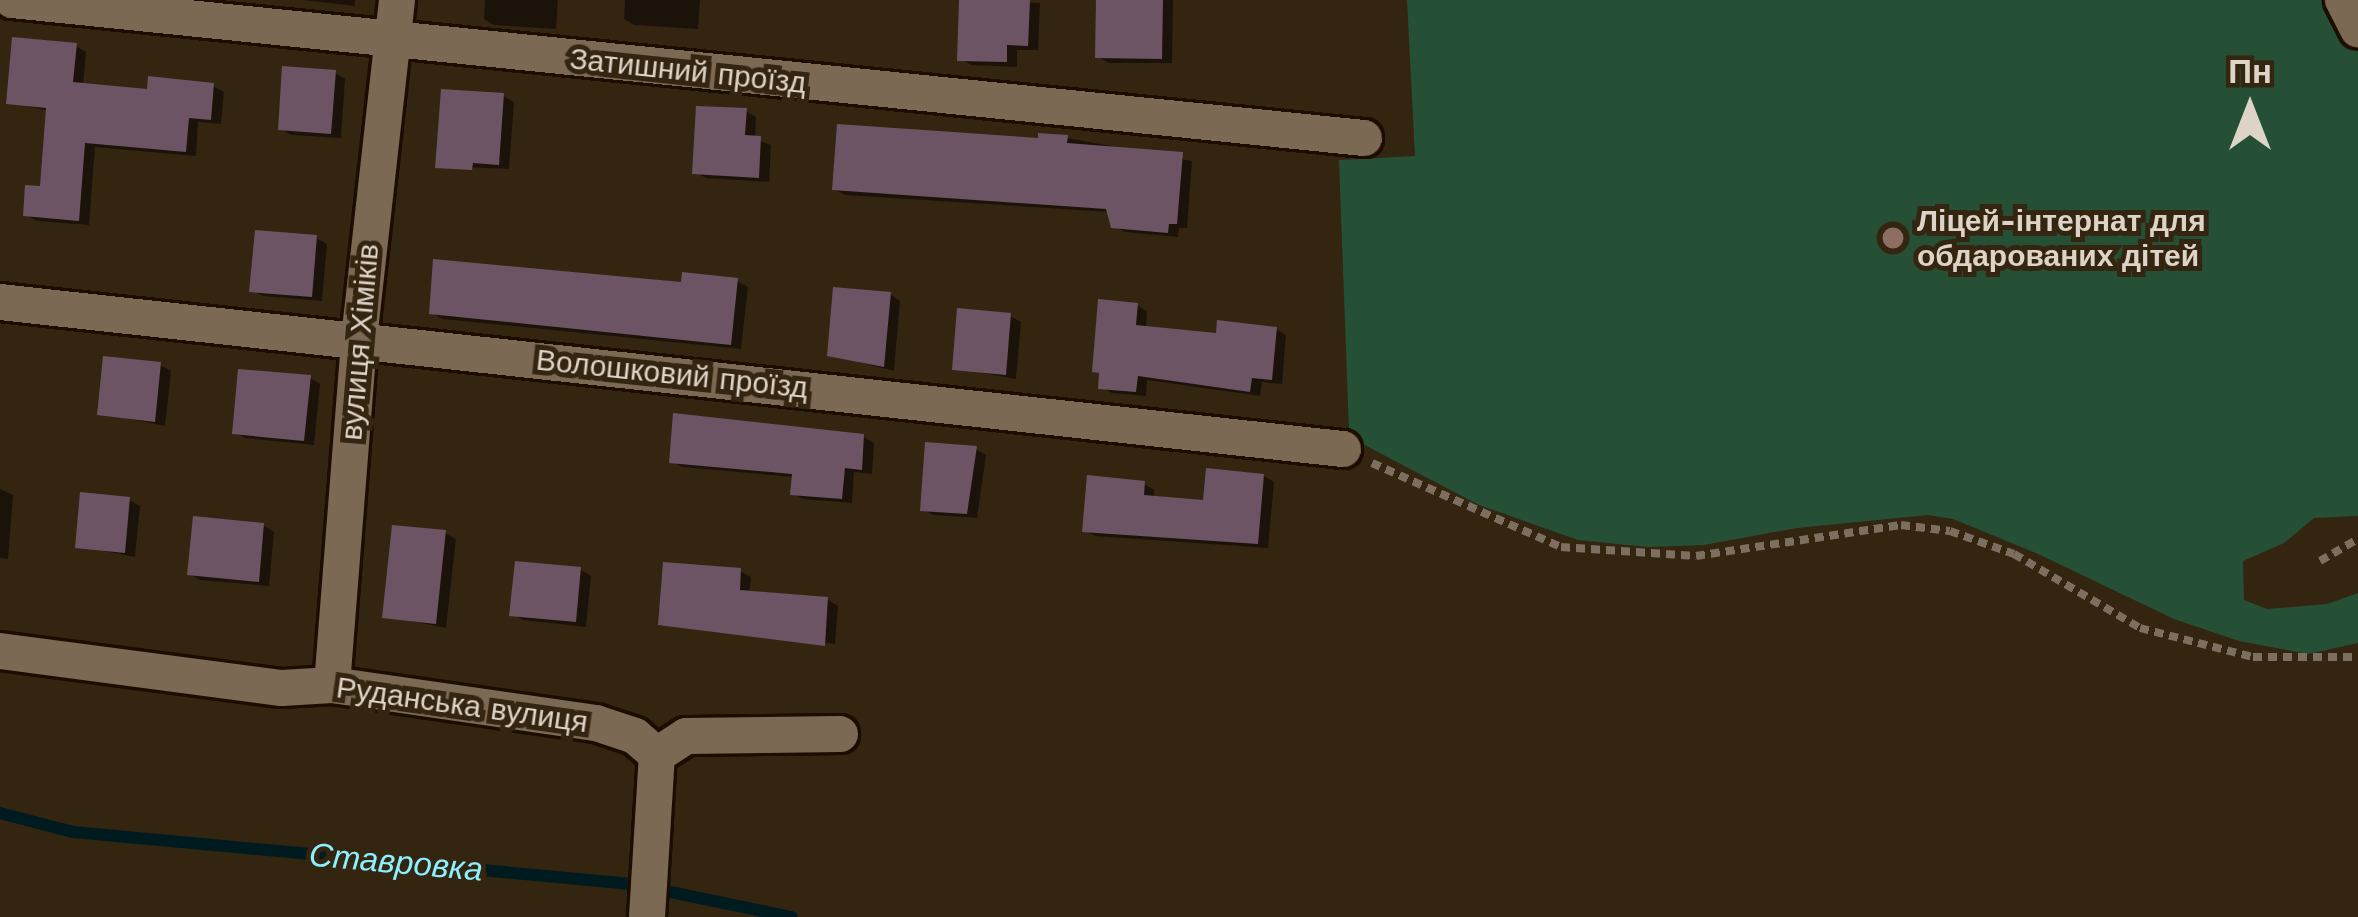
<!DOCTYPE html>
<meta charset="utf-8">
<style>
body{margin:0}
#map{position:relative;width:2358px;height:917px;overflow:hidden;background:#342511;font-family:"Work Sans",sans-serif}
div>[style]{position:absolute}
.green>*{inset:0;background:#255035}
.shadow>*{inset:0;background:#0007}
.stream>*{height:12px;margin:-6px;padding:0 6px;transform-origin:6px;border-radius:6px;background:#001b1f}
.building>*{inset:0;background:#6c5464}
.path>*{height:8px;margin-top:-4px;transform-origin:0;background:repeating-linear-gradient(90deg,#7d6f5f 0 9px,transparent 0 15px)}
.roads{filter:drop-shadow(3px 0 #1c0d00) drop-shadow(-3px 0 #1c0d00) drop-shadow(0 3px #1c0d00) drop-shadow(0 -3px #1c0d00)}
.minor>*{height:36px;margin:-18px;padding:0 18px;transform-origin:18px;border-radius:18px;background:#7b6953}
.dots>*{width:33px;height:33px;translate:-50% -50%;box-sizing:border-box;border:6px solid #342511;border-radius:50%}
span{translate:-50% -50%;white-space:nowrap;text-align:center;line-height:1.15;-webkit-text-stroke:10px #342511;paint-order:stroke}
.street-label{font-size:30px;color:#ded3c7}
.poi-label{font-size:30px;color:#ded3c7;font-weight:700}
.left{translate:0 -50%;text-align:left}
.water-label{font-size:33px;color:#8cf0ff;font-style:italic}
.north{position:absolute;left:2190px;top:48px;width:120px;height:120px;-webkit-text-stroke:9px #342511;paint-order:stroke;rotate:0deg;font-size:33px;font-weight:700;line-height:48px;text-align:center;color:#ded3c7}
.north::after{content:'';display:block;margin:auto;width:42px;height:54px;background:#ded3c7;clip-path:polygon(50% 0,100% 100%,50% 72%,0 100%)}
</style>
<div id="map">
<div class="green">
<div style="clip-path:polygon(1407px 0,2332px 0,2358px 48px,2358px 516px,2314px 518px,2284px 543px,2243px 561px,2244px 600px,2267px 609px,2327px 604px,2358px 593px,2358px 643px,2308px 654px,2239px 641px,2174px 619px,2036px 553px,1953px 519px,1928px 515px,1797px 528px,1704px 545px,1648px 547px,1578px 540px,1479px 505px,1355px 440px,1349px 431px,1339px 160px,1415px 156px)"></div>
</div>
<div class="shadow">
<div style="clip-path:polygon(302px 0,355px 0,355px 6px)"></div>
<div style="clip-path:polygon(485px 0,558px 0,556px 29px,494px 25px,484px 19px)"></div>
<div style="clip-path:polygon(625px 0,700px 0,698px 29px,634px 25px,624px 19px)"></div>
<div style="clip-path:polygon(962px 0,1040px 3px,1038px 50px,1017px 50px,1017px 67px,971px 65px,961px 59px)"></div>
<div style="clip-path:polygon(1099px 0,1173px 0,1172px 63px,1109px 63px,1098px 57px)"></div>
<div style="clip-path:polygon(76px 46px,86px 52px,83px 86px,150px 92px,213px 86px,224px 92px,221px 124px,198px 122px,196px 156px,95px 147px,89px 225px,37px 221px,26px 215px,43px 189px,49px 111px,9px 102px)"></div>
<div style="clip-path:polygon(335px 73px,345px 79px,341px 138px,291px 135px,281px 129px)"></div>
<div style="clip-path:polygon(503px 96px,514px 102px,509px 169px,439px 166px)"></div>
<div style="clip-path:polygon(746px 111px,756px 117px,755px 139px,771px 145px,769px 182px,706px 178px,695px 172px)"></div>
<div style="clip-path:polygon(1067px 138px,1192px 161px,1187px 228px,1179px 228px,1178px 237px,1125px 232px,1114px 226px,1110px 212px,845px 195px,835px 189px)"></div>
<div style="clip-path:polygon(316px 238px,327px 244px,322px 301px,263px 296px,252px 290px)"></div>
<div style="clip-path:polygon(737px 281px,748px 287px,741px 349px,442px 319px,432px 313px)"></div>
<div style="clip-path:polygon(890px 294px,900px 301px,894px 371px,830px 355px)"></div>
<div style="clip-path:polygon(1137px 305px,1147px 312px,1146px 329px,1219px 337px,1276px 329px,1286px 335px,1282px 384px,1262px 382px,1260px 396px,1147px 380px,1146px 396px,1112px 393px,1101px 387px,1102px 375px,1095px 371px)"></div>
<div style="clip-path:polygon(1010px 316px,1021px 322px,1016px 379px,955px 368px)"></div>
<div style="clip-path:polygon(160px 365px,171px 371px,165px 426px,100px 413px)"></div>
<div style="clip-path:polygon(310px 378px,320px 384px,314px 445px,245px 438px,235px 432px)"></div>
<div style="clip-path:polygon(864px 437px,874px 443px,872px 474px,854px 472px,852px 503px,803px 499px,793px 493px,794px 477px,682px 467px,672px 461px)"></div>
<div style="clip-path:polygon(976px 449px,986px 455px,977px 518px,933px 515px,923px 509px)"></div>
<div style="clip-path:polygon(1264px 476px,1274px 482px,1268px 548px,1095px 536px,1085px 530px,1144px 484px,1154px 490px,1154px 499px,1206px 503px)"></div>
<div style="clip-path:polygon(0 489px,13px 495px,8px 559px,0 558px)"></div>
<div style="clip-path:polygon(129px 500px,140px 506px,135px 557px,78px 546px)"></div>
<div style="clip-path:polygon(264px 526px,274px 532px,269px 586px,200px 580px,190px 574px)"></div>
<div style="clip-path:polygon(445px 533px,456px 539px,446px 628px,386px 616px)"></div>
<div style="clip-path:polygon(581px 570px,591px 576px,586px 627px,523px 620px,512px 614px)"></div>
<div style="clip-path:polygon(740px 571px,751px 577px,749px 594px,827px 599px,838px 606px,835px 644px,661px 623px)"></div>
</div>
<div class="stream">
<div style="left:0;top:813px;width:75px;rotate:14.6deg"></div>
<div style="left:73px;top:832px;width:561px;rotate:5.31deg"></div>
<div style="left:632px;top:884px;width:163px;rotate:11.7deg"></div>
</div>
<div class="building">
<div style="clip-path:polygon(959px 0,1030px 0,1028px 46px,1007px 45px,1007px 62px,957px 61px)"></div>
<div style="clip-path:polygon(1096px 0,1163px 0,1162px 59px,1095px 58px)"></div>
<div style="clip-path:polygon(12px 37px,77px 43px,73px 82px,147px 89px,148px 76px,214px 83px,211px 120px,189px 118px,186px 152px,85px 143px,79px 221px,23px 216px,25px 185px,40px 186px,46px 108px,6px 104px)"></div>
<div style="clip-path:polygon(282px 66px,336px 70px,331px 134px,278px 130px)"></div>
<div style="clip-path:polygon(441px 89px,504px 93px,499px 165px,473px 163px,472px 170px,435px 168px)"></div>
<div style="clip-path:polygon(696px 106px,747px 108px,745px 135px,761px 136px,759px 178px,692px 174px)"></div>
<div style="clip-path:polygon(837px 124px,1038px 138px,1038px 133px,1068px 135px,1067px 143px,1183px 152px,1177px 224px,1169px 224px,1168px 233px,1111px 228px,1106px 209px,832px 190px)"></div>
<div style="clip-path:polygon(255px 230px,317px 235px,312px 297px,249px 292px)"></div>
<div style="clip-path:polygon(433px 259px,681px 282px,682px 272px,738px 278px,731px 345px,429px 314px)"></div>
<div style="clip-path:polygon(833px 287px,891px 292px,884px 367px,827px 356px)"></div>
<div style="clip-path:polygon(1098px 299px,1138px 303px,1136px 325px,1216px 333px,1217px 320px,1277px 327px,1272px 380px,1252px 378px,1250px 392px,1138px 376px,1136px 392px,1098px 389px,1099px 373px,1092px 372px)"></div>
<div style="clip-path:polygon(957px 308px,1011px 313px,1006px 375px,952px 370px)"></div>
<div style="clip-path:polygon(103px 356px,161px 362px,155px 422px,97px 415px)"></div>
<div style="clip-path:polygon(238px 369px,311px 375px,304px 441px,232px 434px)"></div>
<div style="clip-path:polygon(673px 413px,864px 434px,862px 470px,845px 468px,842px 499px,790px 495px,792px 474px,669px 463px)"></div>
<div style="clip-path:polygon(925px 442px,977px 446px,967px 514px,920px 511px)"></div>
<div style="clip-path:polygon(1206px 468px,1264px 474px,1258px 544px,1082px 532px,1087px 475px,1145px 481px,1144px 495px,1203px 500px)"></div>
<div style="clip-path:polygon(80px 492px,130px 497px,125px 553px,75px 548px)"></div>
<div style="clip-path:polygon(193px 516px,264px 523px,259px 582px,187px 575px)"></div>
<div style="clip-path:polygon(392px 525px,446px 530px,436px 624px,382px 618px)"></div>
<div style="clip-path:polygon(515px 561px,581px 567px,576px 622px,509px 616px)"></div>
<div style="clip-path:polygon(663px 562px,741px 568px,740px 590px,828px 597px,825px 646px,658px 625px)"></div>
</div>
<div class="path">
<div style="left:1372px;top:463px;width:207px;rotate:24deg"></div>
<div style="left:1561px;top:547px;width:135px;rotate:3.8deg"></div>
<div style="left:1696px;top:556px;width:207px;rotate:-8.6deg"></div>
<div style="left:1901px;top:525px;width:49px;rotate:7deg"></div>
<div style="left:1950px;top:531px;width:68px;rotate:19.8deg"></div>
<div style="left:2014px;top:554px;width:146px;rotate:30.4deg"></div>
<div style="left:2140px;top:628px;width:117px;rotate:14.4deg"></div>
<div style="left:2253px;top:657px;width:105px"></div>
<div style="left:2320px;top:561px;width:44px;rotate:-30.1deg"></div>
</div>
<div class="roads">
<div class="minor">
<div style="left:12px;top:0;width:1359px;rotate:5.83deg"></div>
<div style="left:2343px;top:0;width:33px;rotate:63deg"></div>
<div style="left:0;top:302px;width:1351px;rotate:6.25deg"></div>
<div style="left:0;top:651px;width:284px;rotate:7.5deg"></div>
<div style="left:282px;top:688px;width:50px;rotate:-3.4deg"></div>
<div style="left:332px;top:685px;width:267px;rotate:8.2deg"></div>
<div style="left:596px;top:723px;width:41px;rotate:18.4deg"></div>
<div style="left:635px;top:736px;width:29px;rotate:41deg"></div>
<div style="left:332px;top:685px;width:347px;rotate:-85.5deg"></div>
<div style="left:359px;top:339px;width:341px;rotate:-83.6deg"></div>
<div style="left:657px;top:755px;width:35px;rotate:-33deg"></div>
<div style="left:686px;top:736px;width:154px;rotate:-0.7deg"></div>
<div style="left:647px;top:917px;width:162px;rotate:-86.5deg"></div>
</div>
</div>
<div class="dots">
<div style="left:1893px;top:238px;background:#8d6e63"></div>
</div>
<div class="street-label">
<span style="left:688px;top:71px;rotate:6deg">Затишний проїзд</span>
<span style="left:360px;top:342px;rotate:-85deg">вулиця Хіміків</span>
<span style="left:672px;top:374px;rotate:6deg">Волошковий проїзд</span>
<span style="left:462px;top:705px;rotate:8deg">Руданська вулиця</span>
</div>
<div class="poi-label">
<span class="left" style="left:1917px;top:238px">Ліцей-інтернат для<br>обдарованих дітей</span>
</div>
<div class="water-label">
<span style="left:396px;top:862px;rotate:5deg">Ставровка</span>
</div>
<div class="north">Пн</div>
</div>
